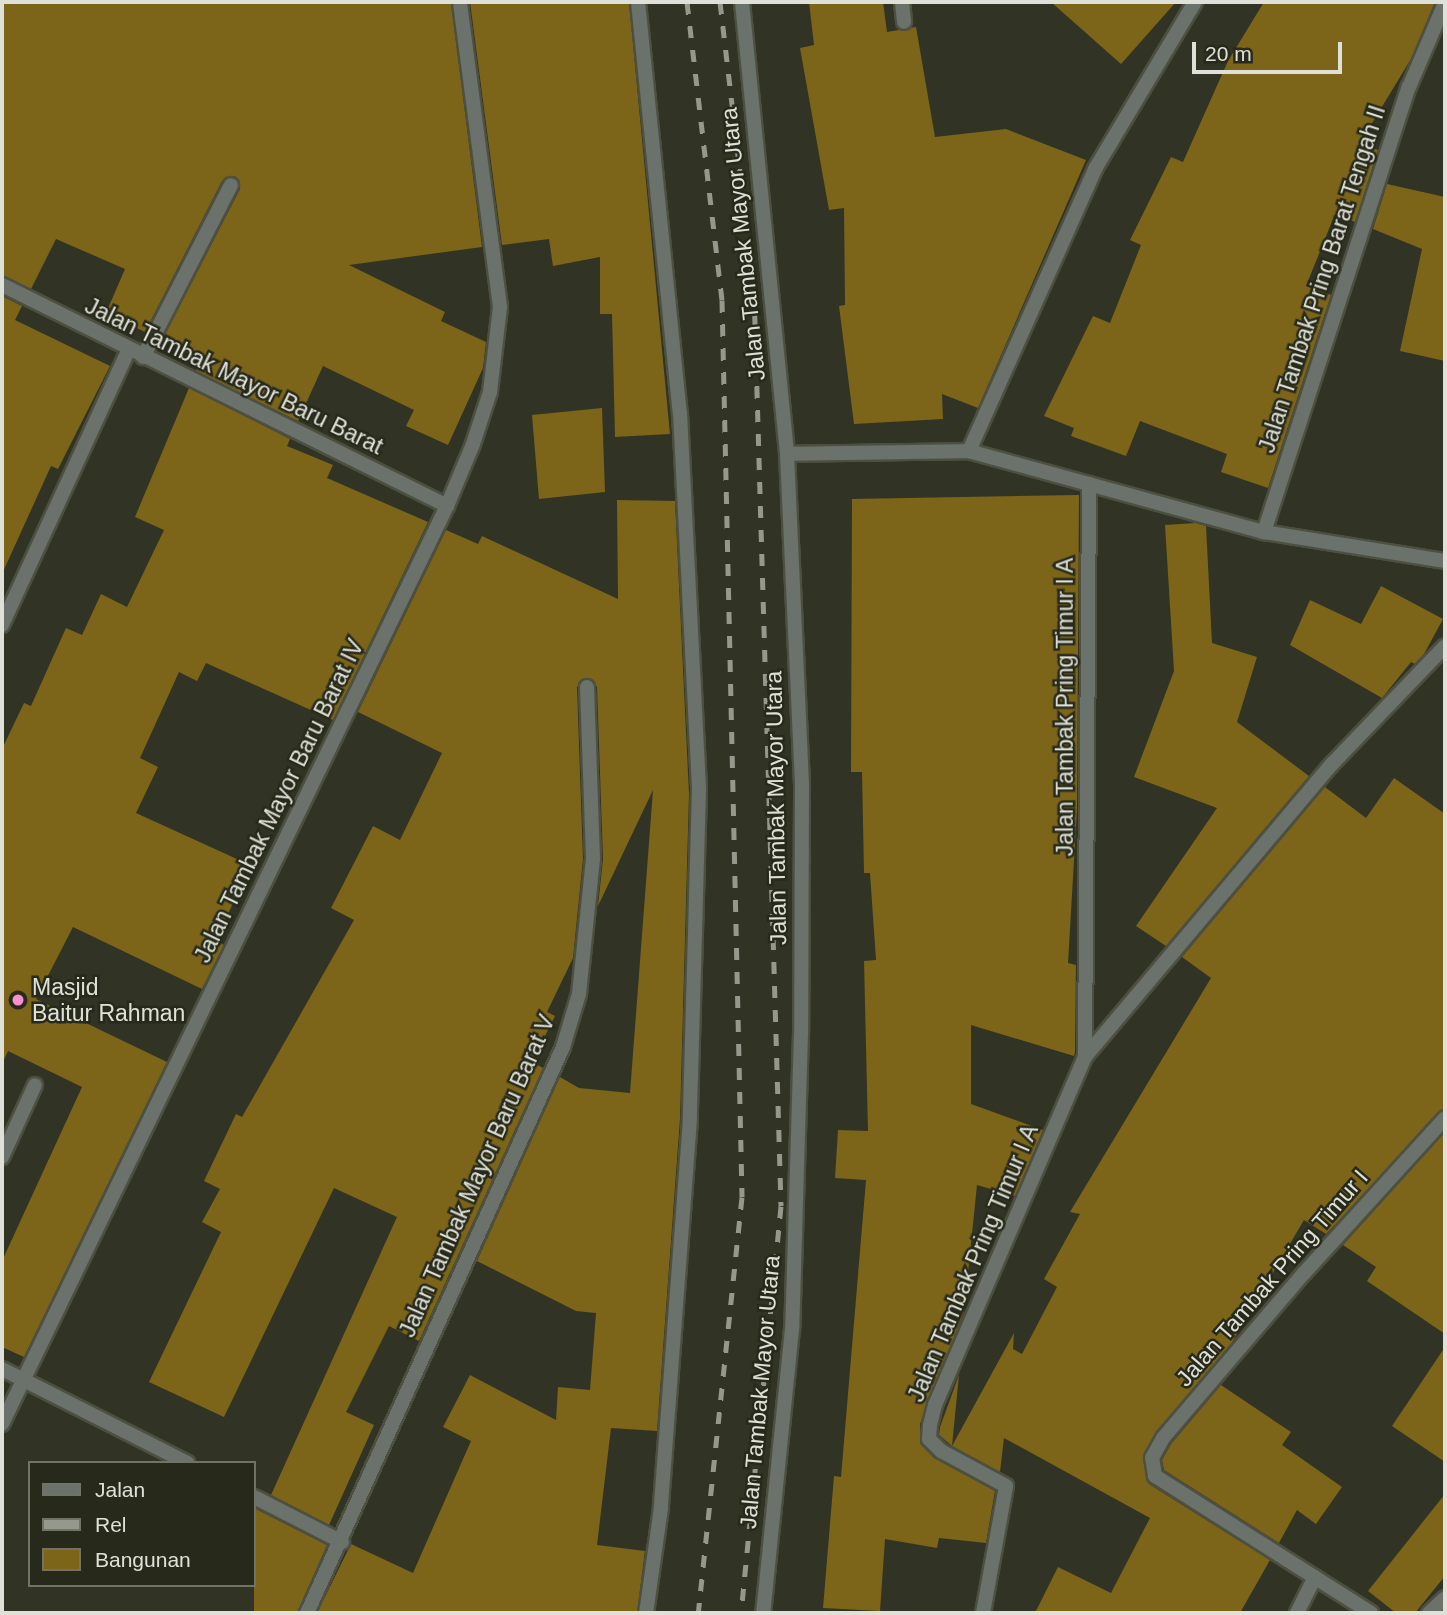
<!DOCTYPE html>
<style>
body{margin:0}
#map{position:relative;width:1447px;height:1615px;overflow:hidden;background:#313424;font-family:Arial,sans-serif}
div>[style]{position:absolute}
.building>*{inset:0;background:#7c6419}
.roads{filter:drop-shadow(2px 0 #4d5041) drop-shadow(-2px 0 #4d5041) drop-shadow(0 2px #4d5041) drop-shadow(0 -2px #4d5041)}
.lane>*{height:14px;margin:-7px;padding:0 7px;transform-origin:7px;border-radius:7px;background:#6b716b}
.street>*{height:14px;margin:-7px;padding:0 7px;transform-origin:7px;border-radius:7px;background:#6b716b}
.rail>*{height:5px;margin-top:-2.5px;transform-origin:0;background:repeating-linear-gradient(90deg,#95988c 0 12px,transparent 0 24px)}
.dots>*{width:19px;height:19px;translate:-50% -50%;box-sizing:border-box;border:4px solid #272a1b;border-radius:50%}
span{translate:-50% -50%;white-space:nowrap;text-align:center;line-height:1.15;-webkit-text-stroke:5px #272a1b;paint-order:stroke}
.street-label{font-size:23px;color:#dfe1d8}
.poi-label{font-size:23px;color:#dfe1d8}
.left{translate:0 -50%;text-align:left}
.frame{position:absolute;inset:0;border:4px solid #dfe1d8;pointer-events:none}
.legend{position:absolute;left:28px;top:1461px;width:228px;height:126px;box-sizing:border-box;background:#272a1b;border:2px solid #717367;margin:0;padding:9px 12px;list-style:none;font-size:21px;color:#dfe1d8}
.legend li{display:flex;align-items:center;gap:14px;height:35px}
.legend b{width:35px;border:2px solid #717367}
.scale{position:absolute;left:1192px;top:42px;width:150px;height:32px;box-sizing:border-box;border:4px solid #dfe1d8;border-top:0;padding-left:9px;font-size:21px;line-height:24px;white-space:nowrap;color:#dfe1d8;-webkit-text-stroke:5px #272a1b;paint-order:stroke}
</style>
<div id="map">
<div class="building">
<div style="clip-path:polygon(2px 2px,451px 2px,482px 247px,349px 265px,445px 312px,441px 321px,486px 342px,483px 368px,448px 445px,406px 426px,414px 410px,323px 366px,298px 421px,196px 371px,201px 359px,162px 340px,240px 189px,235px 176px,222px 181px,145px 332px,106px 313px,125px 269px,56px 239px,31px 289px,2px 275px)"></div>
<div style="clip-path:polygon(470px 2px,629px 2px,670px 434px,615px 437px,612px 314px,600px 314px,600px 257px,553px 266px,549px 239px,502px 245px)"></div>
<div style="clip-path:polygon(809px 2px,883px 2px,887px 32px,916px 27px,935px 137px,1006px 129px,1086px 160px,978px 408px,942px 394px,943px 419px,854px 424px,839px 306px,845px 305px,844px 208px,829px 210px,800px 48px,814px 45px)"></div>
<div style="clip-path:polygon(1051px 2px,1176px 2px,1121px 64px)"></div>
<div style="clip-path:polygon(1264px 2px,1435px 2px,1411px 59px,1360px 143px,1378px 150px,1355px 222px,1335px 214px,1306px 286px,1331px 295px,1268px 488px,1221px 472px,1227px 454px,1140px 421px,1126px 456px,1071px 436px,1074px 428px,1044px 416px,1093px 316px,1110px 323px,1141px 245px,1130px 240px,1171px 157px,1183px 162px,1228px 61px)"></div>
<div style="clip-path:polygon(1387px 184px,1445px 197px,1445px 361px,1400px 351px,1422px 249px,1373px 229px)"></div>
<div style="clip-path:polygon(2px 296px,22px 306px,15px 320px,110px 366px,58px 469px,51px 466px,2px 574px)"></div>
<div style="clip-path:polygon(189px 388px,290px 439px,287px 446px,333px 465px,327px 478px,428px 522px,333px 720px,206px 663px,197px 681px,179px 672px,140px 758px,158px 767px,136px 813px,250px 865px,216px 941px,224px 945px,202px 989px,73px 927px,36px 999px,167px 1062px,24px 1357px,2px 1347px,2px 1261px,82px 1087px,8px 1051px,2px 1064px,2px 749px,24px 703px,31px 706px,66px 628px,82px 635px,101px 594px,127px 607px,164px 530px,135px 517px)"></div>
<div style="clip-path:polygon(602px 408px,605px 492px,539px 499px,532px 415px)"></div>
<div style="clip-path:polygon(1079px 495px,1077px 809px,1068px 963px,1076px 965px,1075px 1052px,1074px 1056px,971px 1025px,971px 1104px,1043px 1130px,1015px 1196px,977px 1185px,964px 1312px,920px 1424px,920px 1443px,934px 1458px,995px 1491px,986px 1543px,939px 1538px,937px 1548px,885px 1539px,880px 1611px,823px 1608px,834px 1476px,841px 1477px,866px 1180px,835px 1178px,838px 1130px,868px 1131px,864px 961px,876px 960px,870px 873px,864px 873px,862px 772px,851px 772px,852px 499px)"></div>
<div style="clip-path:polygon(617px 500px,675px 501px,689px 794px,680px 1119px,657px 1431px,611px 1428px,597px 1545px,645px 1551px,637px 1613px,317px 1613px,351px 1544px,413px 1573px,471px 1441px,443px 1427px,470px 1375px,556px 1420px,558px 1387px,590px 1390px,596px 1313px,576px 1311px,477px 1261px,560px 1077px,579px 1088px,630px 1093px,653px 790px,598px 906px,603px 859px,597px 687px,592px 679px,583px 679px,577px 687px,583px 859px,573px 958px,547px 1012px,555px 1016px,532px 1062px,543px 1068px,419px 1341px,389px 1326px,346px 1412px,374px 1425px,329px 1525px,271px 1495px,397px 1217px,334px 1188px,224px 1417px,149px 1382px,221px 1232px,202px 1222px,220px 1189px,204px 1181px,236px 1114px,242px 1117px,354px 920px,331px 908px,373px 826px,400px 840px,442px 753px,358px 712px,446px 530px,478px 544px,482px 536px,618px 599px)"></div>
<div style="clip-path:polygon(1196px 523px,1206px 526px,1212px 643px,1257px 657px,1237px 722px,1309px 776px,1166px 946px,1136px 926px,1217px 808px,1134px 777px,1174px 671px,1165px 525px)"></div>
<div style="clip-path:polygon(1381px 586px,1443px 619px,1424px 654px,1415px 664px,1411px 662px,1382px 698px,1290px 645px,1310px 600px,1361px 624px)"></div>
<div style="clip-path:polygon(1394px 778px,1445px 814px,1445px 1109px,1326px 1234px,1304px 1220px,1231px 1344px,1156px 1432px,1143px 1459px,1149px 1484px,1270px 1560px,1240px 1613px,1035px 1613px,1058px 1567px,1111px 1593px,1150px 1518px,1004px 1438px,1000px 1472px,952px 1446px,1014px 1333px,1013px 1349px,1022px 1354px,1057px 1287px,1044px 1279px,1080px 1214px,1070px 1212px,1211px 978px,1182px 957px,1325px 787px,1366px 818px)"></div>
<div style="clip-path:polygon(1445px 1132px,1445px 1334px,1367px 1281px,1376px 1267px,1343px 1245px)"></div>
<div style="clip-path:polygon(1445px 1347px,1445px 1462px,1392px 1426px)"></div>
<div style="clip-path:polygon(959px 1375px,952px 1446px,939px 1435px,940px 1427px)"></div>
<div style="clip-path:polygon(1221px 1385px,1291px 1432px,1282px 1445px,1342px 1487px,1316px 1524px,1297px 1510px,1279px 1543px,1164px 1470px,1162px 1460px,1171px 1444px)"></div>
<div style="clip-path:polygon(1445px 1494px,1445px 1576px,1415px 1613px,1396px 1613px,1368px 1591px)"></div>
<div style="clip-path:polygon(254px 1508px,327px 1545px,297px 1613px,254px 1613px)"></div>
</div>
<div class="roads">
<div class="lane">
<div style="left:2px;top:1157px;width:79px;rotate:-65.4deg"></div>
</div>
<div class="street">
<div style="left:638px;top:2px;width:413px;rotate:84.2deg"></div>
<div style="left:680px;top:413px;width:376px;rotate:87.1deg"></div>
<div style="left:699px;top:789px;width:330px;rotate:91.6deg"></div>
<div style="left:690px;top:1119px;width:390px;rotate:94.3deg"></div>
<div style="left:661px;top:1508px;width:106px;rotate:98.1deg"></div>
<div style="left:742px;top:2px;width:454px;rotate:84.3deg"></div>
<div style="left:787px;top:454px;width:333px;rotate:87.4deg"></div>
<div style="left:802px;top:787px;width:246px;rotate:90.2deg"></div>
<div style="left:801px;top:1033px;width:296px;rotate:91.7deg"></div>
<div style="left:792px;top:1329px;width:285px;rotate:95.8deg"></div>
<div style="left:902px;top:2px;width:20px;rotate:84deg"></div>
<div style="left:2px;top:285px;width:497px;rotate:26.4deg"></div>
<div style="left:143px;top:357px;width:193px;rotate:-62.9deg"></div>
<div style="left:969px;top:451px;width:309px;rotate:-65.9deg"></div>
<div style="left:1095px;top:169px;width:195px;rotate:-59.1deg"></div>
<div style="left:787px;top:454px;width:182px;rotate:-0.9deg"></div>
<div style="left:969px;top:451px;width:306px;rotate:15.4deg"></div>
<div style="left:1264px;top:532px;width:183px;rotate:9.1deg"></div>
<div style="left:1264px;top:532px;width:468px;rotate:-72deg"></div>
<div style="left:1409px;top:87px;width:91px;rotate:-66.8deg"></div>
<div style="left:2px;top:625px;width:304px;rotate:-65.3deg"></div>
<div style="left:1085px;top:1057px;width:573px;rotate:-89.6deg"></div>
<div style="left:2px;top:1369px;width:208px;rotate:26.9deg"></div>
<div style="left:2px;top:1424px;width:1020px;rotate:-64.14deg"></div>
<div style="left:447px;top:506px;width:67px;rotate:-67.2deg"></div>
<div style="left:473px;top:444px;width:55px;rotate:-71.9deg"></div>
<div style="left:490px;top:392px;width:86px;rotate:-83.3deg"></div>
<div style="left:500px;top:307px;width:308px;rotate:-97.5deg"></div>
<div style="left:254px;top:1497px;width:99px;rotate:27.1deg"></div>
<div style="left:307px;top:1613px;width:621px;rotate:-65.66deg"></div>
<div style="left:563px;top:1047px;width:55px;rotate:-73.2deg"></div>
<div style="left:579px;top:994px;width:136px;rotate:-84.1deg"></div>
<div style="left:593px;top:859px;width:172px;rotate:-92deg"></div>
<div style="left:983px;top:1613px;width:129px;rotate:-79.7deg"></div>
<div style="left:1006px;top:1486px;width:74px;rotate:-151.7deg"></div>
<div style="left:941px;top:1451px;width:17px;rotate:-135deg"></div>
<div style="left:929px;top:1439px;width:14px;rotate:-86deg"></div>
<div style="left:930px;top:1425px;width:21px;rotate:-76deg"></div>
<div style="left:935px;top:1405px;width:379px;rotate:-66.7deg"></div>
<div style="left:1085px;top:1057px;width:383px;rotate:-49.9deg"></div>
<div style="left:1332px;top:764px;width:163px;rotate:-46.2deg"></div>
<div style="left:1297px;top:1613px;width:40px;rotate:-63.4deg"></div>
<div style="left:1371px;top:1613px;width:256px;rotate:-147.6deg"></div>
<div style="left:1155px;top:1476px;width:18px;rotate:-99deg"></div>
<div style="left:1152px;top:1458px;width:23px;rotate:-61deg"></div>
<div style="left:1163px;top:1438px;width:218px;rotate:-49.5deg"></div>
<div style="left:1305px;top:1272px;width:208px;rotate:-47.7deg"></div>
<div style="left:1429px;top:1613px;width:22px;rotate:-43deg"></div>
</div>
</div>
<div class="rail">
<div style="left:687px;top:2px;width:300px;rotate:83.3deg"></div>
<div style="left:722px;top:300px;width:897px;rotate:88.72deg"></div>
<div style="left:742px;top:1197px;width:418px;rotate:96deg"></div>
<div style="left:720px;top:2px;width:290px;rotate:83.3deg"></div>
<div style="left:754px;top:290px;width:916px;rotate:88.31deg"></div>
<div style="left:781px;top:1206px;width:409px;rotate:95.6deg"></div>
</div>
<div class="dots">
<div style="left:18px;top:1000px;background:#f790cd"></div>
</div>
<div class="street-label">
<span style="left:743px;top:244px;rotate:-96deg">Jalan Tambak Mayor Utara</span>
<span style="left:1322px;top:279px;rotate:-72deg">Jalan Tambak Pring Barat Tengah II</span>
<span style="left:234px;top:376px;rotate:26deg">Jalan Tambak Mayor Baru Barat</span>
<span style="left:1065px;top:707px;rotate:-90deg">Jalan Tambak Pring Timur I A</span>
<span style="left:279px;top:801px;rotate:-64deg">Jalan Tambak Mayor Baru Barat IV</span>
<span style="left:776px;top:808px;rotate:-91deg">Jalan Tambak Mayor Utara</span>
<span style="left:477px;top:1176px;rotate:-66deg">Jalan Tambak Mayor Baru Barat V</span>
<span style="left:973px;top:1263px;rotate:-67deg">Jalan Tambak Pring Timur I A</span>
<span style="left:1272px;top:1278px;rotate:-49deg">Jalan Tambak Pring Timur I</span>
<span style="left:760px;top:1392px;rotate:-85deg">Jalan Tambak Mayor Utara</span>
</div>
<div class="poi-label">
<span class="left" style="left:32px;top:1000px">Masjid<br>Baitur Rahman</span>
</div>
<div class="frame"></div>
<ul class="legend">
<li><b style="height:9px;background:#6b716b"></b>Jalan</li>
<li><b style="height:9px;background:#95988c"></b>Rel</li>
<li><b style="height:19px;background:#7c6419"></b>Bangunan</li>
</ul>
<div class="scale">20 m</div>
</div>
